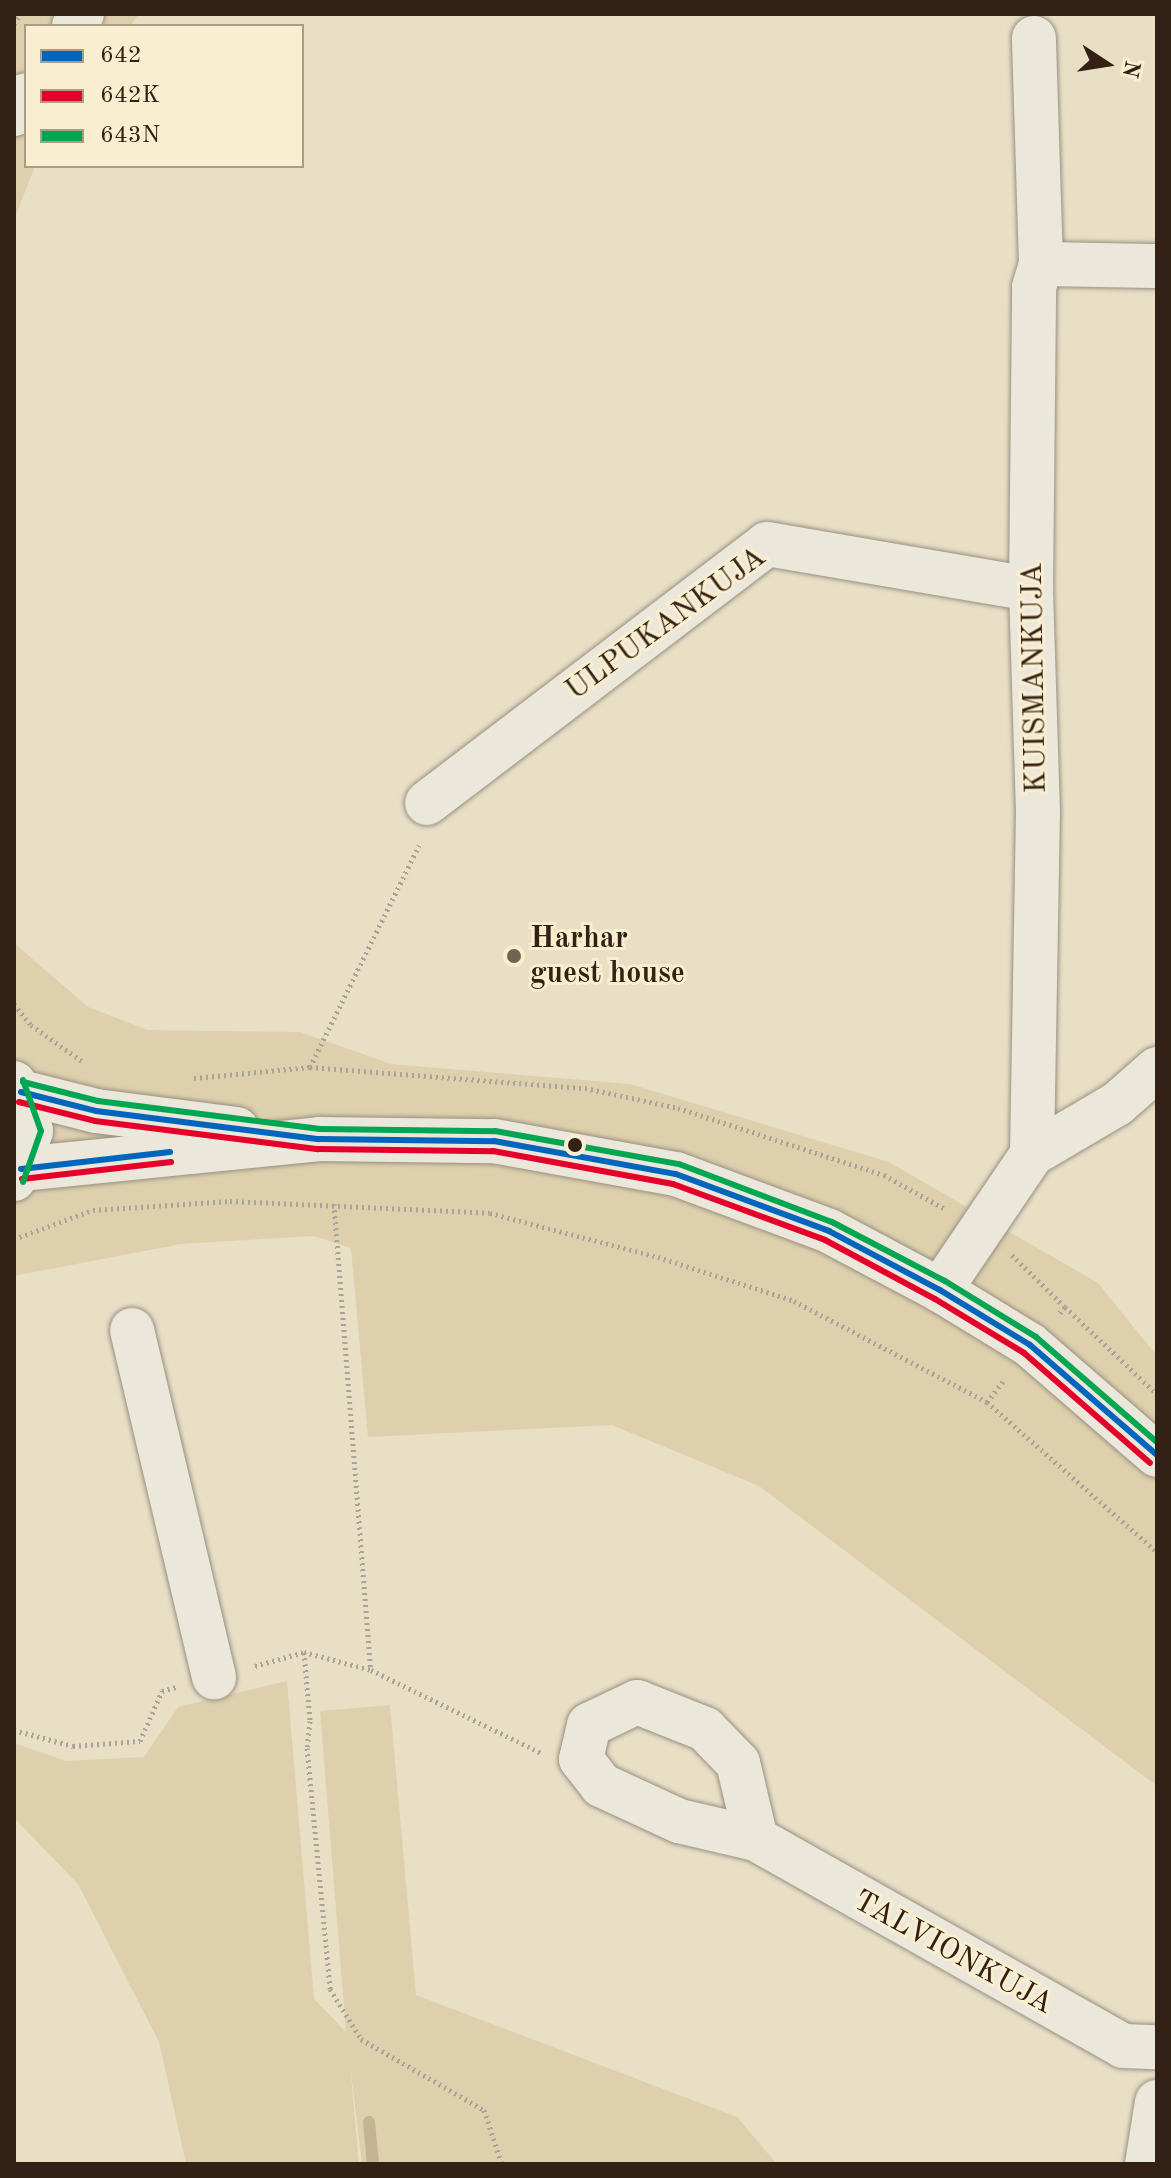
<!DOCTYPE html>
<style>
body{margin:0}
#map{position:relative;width:1171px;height:2178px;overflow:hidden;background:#e8dfc5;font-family:"Old Standard TT",serif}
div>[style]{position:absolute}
.green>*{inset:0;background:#ded0ad}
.stream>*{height:12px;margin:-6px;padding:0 6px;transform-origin:6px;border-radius:6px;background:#c4b494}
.path>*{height:5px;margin-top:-2.5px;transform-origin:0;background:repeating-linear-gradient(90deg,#a9a499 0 2px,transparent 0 6px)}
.roads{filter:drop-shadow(0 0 2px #989081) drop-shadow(0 0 2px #989081)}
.street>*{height:44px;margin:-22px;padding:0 22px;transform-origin:22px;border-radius:22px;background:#ebe7da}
.secondary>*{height:44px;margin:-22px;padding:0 22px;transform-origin:22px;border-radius:22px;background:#ebe7da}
.bus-1>*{height:6px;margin:-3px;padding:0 3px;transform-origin:3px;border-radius:3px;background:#0065bd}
.bus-2>*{height:6px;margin:-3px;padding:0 3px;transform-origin:3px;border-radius:3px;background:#e4002b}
.bus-3>*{height:6px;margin:-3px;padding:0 3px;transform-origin:3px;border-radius:3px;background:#00a651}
.dots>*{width:22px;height:22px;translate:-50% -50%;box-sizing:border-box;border:4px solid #faeed0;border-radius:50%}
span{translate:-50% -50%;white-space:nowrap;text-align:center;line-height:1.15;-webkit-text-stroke:6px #faeed0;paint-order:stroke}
.street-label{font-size:30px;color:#322114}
.poi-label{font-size:30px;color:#322114;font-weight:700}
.left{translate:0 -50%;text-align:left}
.frame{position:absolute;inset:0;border:16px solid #322114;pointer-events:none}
.legend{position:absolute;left:24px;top:24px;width:280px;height:144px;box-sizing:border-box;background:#faeed0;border:2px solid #aa9c85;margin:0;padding:10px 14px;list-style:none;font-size:24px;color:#322114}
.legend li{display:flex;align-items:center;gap:16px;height:40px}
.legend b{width:40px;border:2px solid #aa9c85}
.north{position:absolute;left:1067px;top:24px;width:80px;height:80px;-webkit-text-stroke:6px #faeed0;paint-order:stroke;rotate:102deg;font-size:22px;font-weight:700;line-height:32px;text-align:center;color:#322114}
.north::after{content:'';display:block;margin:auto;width:28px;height:36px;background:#322114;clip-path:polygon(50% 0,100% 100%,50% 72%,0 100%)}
</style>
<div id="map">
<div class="green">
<i style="clip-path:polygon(16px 14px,139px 14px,130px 26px,26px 26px,26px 166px,35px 166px,14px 220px)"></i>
<i style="clip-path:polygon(14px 943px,88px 1007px,148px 1030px,300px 1032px,391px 1064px,630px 1084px,889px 1162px,1098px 1283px,1157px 1356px,1157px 1786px,759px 1486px,612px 1425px,368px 1437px,351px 1248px,314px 1236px,181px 1244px,14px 1276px)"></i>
<i style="clip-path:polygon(287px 1681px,314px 1999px,346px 2032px,320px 1711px,390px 1705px,416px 1995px,737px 2117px,777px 2164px,362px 2164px,350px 2064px,359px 2164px,186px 2164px,159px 2042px,78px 1884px,14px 1818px,14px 1743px,66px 1761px,144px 1757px,178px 1707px)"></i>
</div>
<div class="stream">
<i style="left:369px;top:2122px;width:42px;rotate:84.6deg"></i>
</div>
<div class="path">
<i style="left:14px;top:24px;width:12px;rotate:-55deg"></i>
<i style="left:14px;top:1004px;width:27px;rotate:51deg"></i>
<i style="left:31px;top:1025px;width:64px;rotate:35.4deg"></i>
<i style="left:310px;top:1067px;width:247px;rotate:-63.8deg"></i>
<i style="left:194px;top:1078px;width:117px;rotate:-5.4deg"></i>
<i style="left:310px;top:1067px;width:276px;rotate:4.4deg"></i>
<i style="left:585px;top:1088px;width:95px;rotate:12.1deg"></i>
<i style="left:678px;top:1108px;width:217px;rotate:18deg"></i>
<i style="left:884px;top:1175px;width:70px;rotate:29.1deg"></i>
<i style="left:334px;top:1204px;width:467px;rotate:85.5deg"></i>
<i style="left:14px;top:1239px;width:84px;rotate:-20.2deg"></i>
<i style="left:93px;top:1210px;width:137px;rotate:-3.8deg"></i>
<i style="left:230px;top:1201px;width:260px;rotate:2.6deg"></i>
<i style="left:490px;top:1213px;width:174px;rotate:14.7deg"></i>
<i style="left:658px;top:1257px;width:143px;rotate:17.9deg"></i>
<i style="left:794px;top:1301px;width:218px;rotate:27.6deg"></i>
<i style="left:987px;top:1402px;width:227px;rotate:41.4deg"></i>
<i style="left:1012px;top:1255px;width:74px;rotate:44.5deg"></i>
<i style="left:1065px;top:1307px;width:12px;rotate:132deg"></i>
<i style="left:1065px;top:1307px;width:127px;rotate:43.4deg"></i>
<i style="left:987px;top:1402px;width:29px;rotate:-52deg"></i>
<i style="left:304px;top:1652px;width:69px;rotate:85deg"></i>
<i style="left:310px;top:1721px;width:27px;rotate:96deg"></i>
<i style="left:307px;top:1748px;width:242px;rotate:84.5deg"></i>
<i style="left:330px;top:1989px;width:59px;rotate:58.2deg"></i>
<i style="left:361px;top:2039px;width:142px;rotate:30deg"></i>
<i style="left:484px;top:2110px;width:57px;rotate:71.6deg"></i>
<i style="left:255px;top:1666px;width:51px;rotate:-15.9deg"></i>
<i style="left:304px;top:1652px;width:69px;rotate:15deg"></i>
<i style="left:371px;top:1670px;width:189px;rotate:26deg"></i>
<i style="left:14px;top:1730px;width:61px;rotate:15.2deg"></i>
<i style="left:73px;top:1746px;width:67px;rotate:-4.3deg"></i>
<i style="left:140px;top:1741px;width:55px;rotate:-66.3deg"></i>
<i style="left:162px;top:1691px;width:15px;rotate:-16deg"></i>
</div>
<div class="roads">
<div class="street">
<i style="left:1041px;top:264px;width:116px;rotate:1deg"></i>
<i style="left:427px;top:803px;width:427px;rotate:-37.3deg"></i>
<i style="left:767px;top:544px;width:268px;rotate:9.7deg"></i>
<i style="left:1032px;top:1154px;width:99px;rotate:-30.5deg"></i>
<i style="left:1117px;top:1104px;width:53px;rotate:-41.2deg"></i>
<i style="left:940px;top:1290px;width:164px;rotate:-55.9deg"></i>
<i style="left:1032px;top:1154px;width:341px;rotate:-89deg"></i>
<i style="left:1038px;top:813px;width:224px;rotate:-91.8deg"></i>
<i style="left:1031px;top:589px;width:302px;rotate:-89.4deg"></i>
<i style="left:1034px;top:287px;width:24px;rotate:-73deg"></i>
<i style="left:1041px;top:264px;width:226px;rotate:-91.8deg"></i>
<i style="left:132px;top:1330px;width:357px;rotate:76.7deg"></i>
<i style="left:756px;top:1839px;width:78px;rotate:-103.3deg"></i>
<i style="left:738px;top:1763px;width:47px;rotate:-134.1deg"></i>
<i style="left:705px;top:1729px;width:73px;rotate:-158.3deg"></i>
<i style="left:637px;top:1702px;width:53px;rotate:154.4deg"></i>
<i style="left:589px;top:1725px;width:35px;rotate:103deg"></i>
<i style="left:581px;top:1759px;width:33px;rotate:52deg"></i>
<i style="left:601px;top:1785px;width:86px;rotate:24.8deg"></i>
<i style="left:679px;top:1821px;width:79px;rotate:13.2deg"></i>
<i style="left:756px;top:1839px;width:421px;rotate:29.4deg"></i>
<i style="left:1123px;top:2046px;width:34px;rotate:2deg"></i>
<i style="left:1147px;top:2164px;width:63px;rotate:-80.8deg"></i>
</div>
<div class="secondary">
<i style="left:74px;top:26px;width:14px;rotate:-56deg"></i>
<i style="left:14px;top:114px;width:22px;rotate:-58deg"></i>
<i style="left:14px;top:1083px;width:51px;rotate:70.5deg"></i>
<i style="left:31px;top:1131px;width:51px;rotate:109.5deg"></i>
<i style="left:21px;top:1092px;width:77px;rotate:14.2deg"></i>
<i style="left:96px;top:1111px;width:142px;rotate:7.3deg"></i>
<i style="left:21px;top:1169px;width:300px;rotate:-5.7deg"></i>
<i style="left:319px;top:1139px;width:175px;rotate:0.7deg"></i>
<i style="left:494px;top:1141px;width:185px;rotate:10.3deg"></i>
<i style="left:676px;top:1174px;width:163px;rotate:20.4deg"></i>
<i style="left:829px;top:1231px;width:126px;rotate:28deg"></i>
<i style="left:940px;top:1290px;width:105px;rotate:31.4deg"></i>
<i style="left:1030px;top:1345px;width:168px;rotate:40.9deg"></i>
</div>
</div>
<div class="bus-1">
<i style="left:21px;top:1092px;width:77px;rotate:14.2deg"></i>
<i style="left:96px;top:1111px;width:225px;rotate:7.2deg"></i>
<i style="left:319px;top:1139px;width:175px;rotate:0.7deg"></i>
<i style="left:494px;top:1141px;width:185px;rotate:10.3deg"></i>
<i style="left:676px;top:1174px;width:163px;rotate:20.4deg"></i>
<i style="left:829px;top:1231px;width:126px;rotate:28deg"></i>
<i style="left:940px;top:1290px;width:105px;rotate:31.4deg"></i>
<i style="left:1030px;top:1345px;width:168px;rotate:40.9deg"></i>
<i style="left:21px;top:1169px;width:150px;rotate:-6.5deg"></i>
</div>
<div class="bus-2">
<i style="left:19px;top:1102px;width:78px;rotate:14deg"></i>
<i style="left:95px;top:1121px;width:225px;rotate:7.2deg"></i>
<i style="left:318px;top:1149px;width:175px;rotate:0.7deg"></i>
<i style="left:493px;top:1151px;width:183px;rotate:10.4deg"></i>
<i style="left:673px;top:1184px;width:162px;rotate:20.2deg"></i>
<i style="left:825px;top:1240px;width:125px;rotate:28.2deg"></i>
<i style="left:935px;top:1299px;width:104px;rotate:31.2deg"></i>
<i style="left:1024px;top:1353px;width:167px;rotate:41.1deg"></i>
<i style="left:22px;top:1179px;width:150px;rotate:-6.5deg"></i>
</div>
<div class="bus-3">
<i style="left:23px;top:1080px;width:54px;rotate:70.6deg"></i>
<i style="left:41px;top:1131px;width:54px;rotate:109.4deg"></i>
<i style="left:23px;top:1082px;width:77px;rotate:14.2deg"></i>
<i style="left:98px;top:1101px;width:224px;rotate:7.2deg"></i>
<i style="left:320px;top:1129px;width:175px;rotate:0.7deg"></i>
<i style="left:495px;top:1131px;width:187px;rotate:10.2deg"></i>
<i style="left:679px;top:1164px;width:164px;rotate:20.8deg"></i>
<i style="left:832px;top:1222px;width:127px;rotate:27.6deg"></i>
<i style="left:945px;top:1281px;width:107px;rotate:31.6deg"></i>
<i style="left:1036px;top:1337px;width:160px;rotate:41deg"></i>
</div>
<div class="dots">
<i style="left:514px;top:956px;background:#726452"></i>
<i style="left:575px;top:1145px;background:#322114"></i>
</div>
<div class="street-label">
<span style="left:666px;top:624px;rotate:-36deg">ULPUKANKUJA</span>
<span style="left:1035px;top:678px;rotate:-91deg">KUISMANKUJA</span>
<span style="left:953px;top:1953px;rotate:29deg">TALVIONKUJA</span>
</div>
<div class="poi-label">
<span class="left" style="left:530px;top:956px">Harhar<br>guest house</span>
</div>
<div class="frame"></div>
<ul class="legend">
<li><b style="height:10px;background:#0065bd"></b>642</li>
<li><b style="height:10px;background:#e4002b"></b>642K</li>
<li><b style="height:10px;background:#00a651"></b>643N</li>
</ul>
<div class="north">N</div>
</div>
